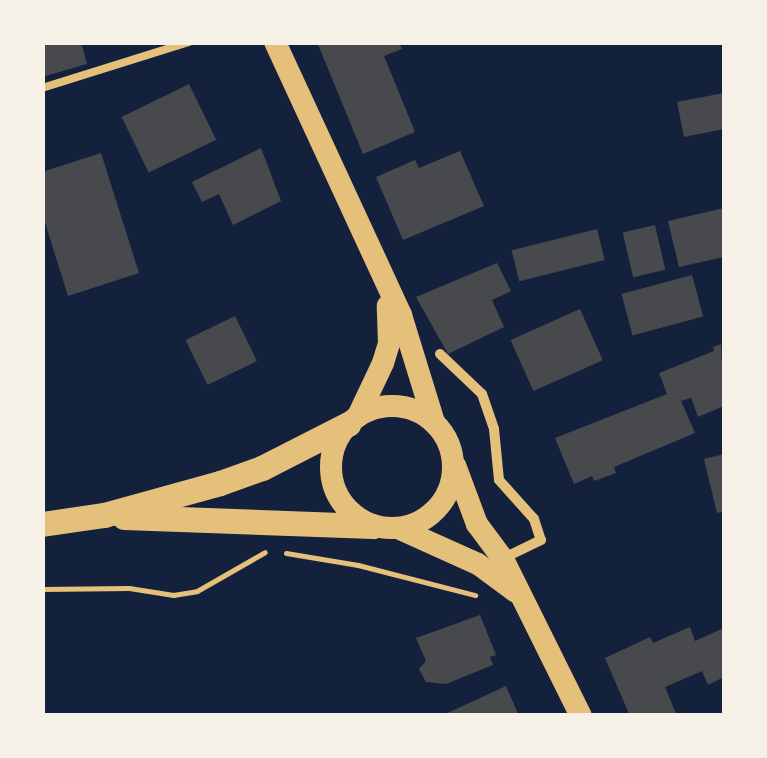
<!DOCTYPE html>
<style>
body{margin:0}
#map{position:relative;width:767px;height:758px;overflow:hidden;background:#14213d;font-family:Inter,sans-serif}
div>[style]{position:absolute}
.building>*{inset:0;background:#48494c;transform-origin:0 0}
.path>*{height:5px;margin:-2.5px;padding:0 2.5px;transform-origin:2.5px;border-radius:2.5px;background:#e5c07b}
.service>*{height:8px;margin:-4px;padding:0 4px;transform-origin:4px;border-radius:4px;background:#e5c07b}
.minor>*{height:10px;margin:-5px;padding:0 5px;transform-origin:5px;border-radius:5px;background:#e5c07b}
.primary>*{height:22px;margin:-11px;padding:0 11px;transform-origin:11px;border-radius:11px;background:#e5c07b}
.primary>.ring{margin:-11px;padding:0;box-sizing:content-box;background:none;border:22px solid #e5c07b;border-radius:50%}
.trunk>*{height:25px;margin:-12.5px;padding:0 12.5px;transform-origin:12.5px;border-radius:12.5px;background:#e5c07b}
span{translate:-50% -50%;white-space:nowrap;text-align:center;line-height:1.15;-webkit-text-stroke:9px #f6f1e7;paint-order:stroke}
.frame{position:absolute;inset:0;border:45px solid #f6f1e7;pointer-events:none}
</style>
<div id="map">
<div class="building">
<i style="clip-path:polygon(42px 42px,81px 42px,87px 64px,42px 77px)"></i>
<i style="clip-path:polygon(317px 42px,399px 42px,402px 49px,384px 56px,415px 132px,363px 154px)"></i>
<i style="left:189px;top:84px;width:62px;height:75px;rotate:64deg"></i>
<i style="clip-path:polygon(724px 93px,724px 129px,684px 137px,677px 102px)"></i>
<i style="clip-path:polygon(261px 148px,281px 201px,233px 225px,219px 194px,202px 202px,192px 182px)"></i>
<i style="clip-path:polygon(460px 151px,484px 206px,403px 240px,376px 177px,415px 160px,419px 168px)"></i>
<i style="clip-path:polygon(101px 153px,139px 273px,68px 296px,42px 213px,42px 172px)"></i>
<i style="clip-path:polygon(724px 208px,724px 257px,679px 267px,668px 221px)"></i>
<i style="left:655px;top:225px;width:46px;height:33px;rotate:77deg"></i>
<i style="left:597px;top:229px;width:32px;height:88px;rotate:76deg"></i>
<i style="clip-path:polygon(497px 263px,511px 291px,492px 300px,504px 327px,448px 354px,416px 297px)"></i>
<i style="left:692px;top:275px;width:43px;height:73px;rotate:75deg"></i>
<i style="left:580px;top:309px;width:56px;height:76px;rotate:66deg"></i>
<i style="left:235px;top:316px;width:50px;height:55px;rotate:64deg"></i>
<i style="clip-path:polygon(721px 344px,724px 406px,698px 417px,691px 398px,681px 401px,695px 433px,614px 467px,616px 473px,594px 481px,592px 476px,574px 484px,555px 438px,667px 394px,659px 373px,714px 351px,713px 347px)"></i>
<i style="clip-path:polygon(724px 454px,724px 511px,717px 513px,704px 459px)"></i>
<i style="clip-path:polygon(480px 615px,496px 655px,490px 657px,493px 665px,446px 684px,426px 682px,419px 669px,426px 661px,416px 638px)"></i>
<i style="clip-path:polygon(690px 627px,695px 641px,724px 628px,724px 677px,708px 685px,702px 671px,665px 687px,677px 716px,630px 716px,605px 658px,650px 637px,653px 643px)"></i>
<i style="clip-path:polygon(506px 686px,519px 716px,441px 716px)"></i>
</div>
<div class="path">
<i style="left:286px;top:553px;width:73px;rotate:9.5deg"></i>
<i style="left:358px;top:565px;width:121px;rotate:14.4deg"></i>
<i style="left:42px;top:589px;width:87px;rotate:-0.7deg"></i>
<i style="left:129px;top:588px;width:45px;rotate:9deg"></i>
<i style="left:173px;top:595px;width:24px;rotate:-9deg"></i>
<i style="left:197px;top:591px;width:78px;rotate:-29.8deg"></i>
</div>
<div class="service">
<i style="left:42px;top:88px;width:154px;rotate:-17.4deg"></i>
</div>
<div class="minor">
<i style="left:440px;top:354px;width:58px;rotate:43.6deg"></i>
<i style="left:482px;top:394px;width:37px;rotate:71deg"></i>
<i style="left:494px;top:429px;width:51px;rotate:84.4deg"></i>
<i style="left:499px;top:480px;width:52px;rotate:48.1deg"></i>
<i style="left:534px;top:519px;width:22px;rotate:72deg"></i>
<i style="left:541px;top:540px;width:41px;rotate:154.1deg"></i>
</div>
<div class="primary">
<i style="left:275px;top:42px;width:301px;rotate:65.2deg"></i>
<i style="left:401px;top:315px;width:112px;rotate:72.9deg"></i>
<i class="ring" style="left:331px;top:406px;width:100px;height:100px"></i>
<i style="left:358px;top:416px;width:59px;rotate:-64.7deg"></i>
<i style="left:383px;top:363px;width:21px;rotate:-73deg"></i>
<i style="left:389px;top:343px;width:37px;rotate:-92deg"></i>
<i style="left:455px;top:465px;width:63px;rotate:69.6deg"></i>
<i style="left:477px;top:524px;width:44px;rotate:53.4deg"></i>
<i style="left:503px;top:559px;width:175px;rotate:63.6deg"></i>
<i style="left:400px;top:529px;width:85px;rotate:24.2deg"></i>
<i style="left:478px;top:564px;width:47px;rotate:36.4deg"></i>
</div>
<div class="trunk">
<i style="left:124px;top:517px;width:249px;rotate:2.1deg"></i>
<i style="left:42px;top:524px;width:63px;rotate:-8.3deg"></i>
<i style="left:104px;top:515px;width:120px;rotate:-15.4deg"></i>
<i style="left:220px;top:483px;width:45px;rotate:-19.7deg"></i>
<i style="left:262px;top:468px;width:97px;rotate:-27.1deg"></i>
</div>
<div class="frame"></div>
</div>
